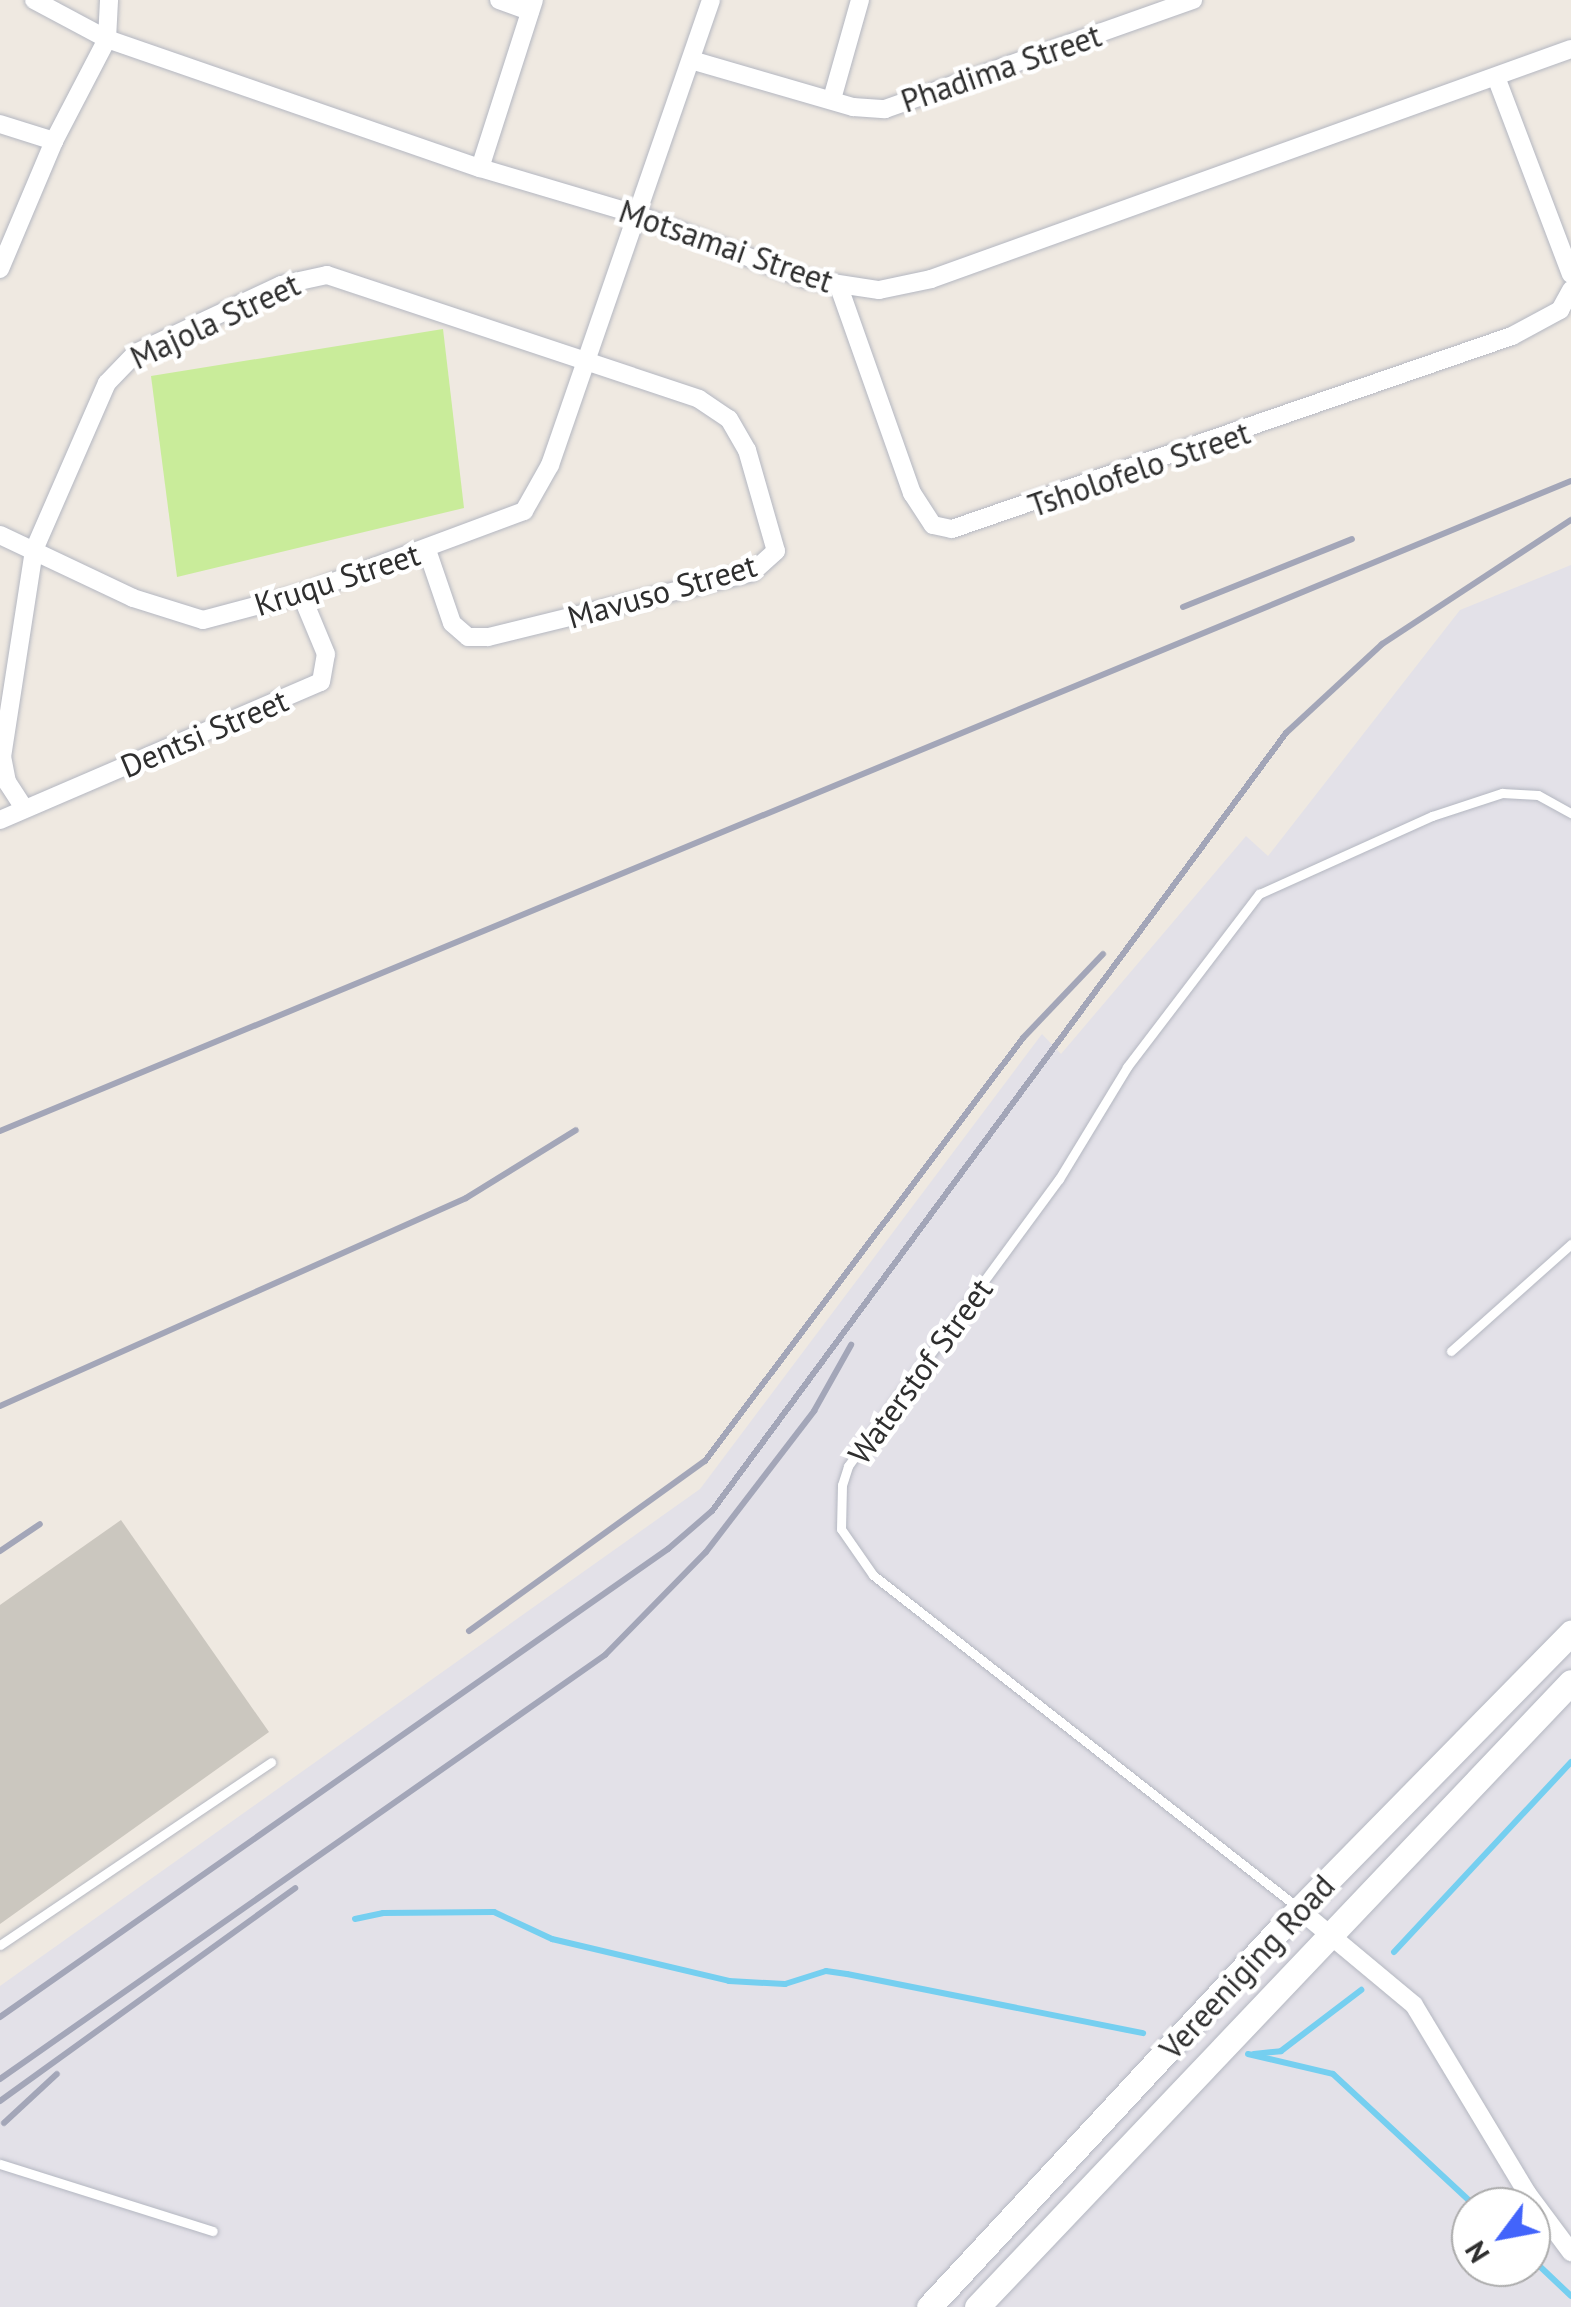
<!DOCTYPE html>
<style>
body{margin:0}
#map{position:relative;width:1571px;height:2307px;overflow:hidden;background:#efe9e1;font-family:"PT Sans",sans-serif}
div>[style]{position:absolute}
.industrial>*{inset:0;background:#e3e1e8}
.pitch>*{inset:0;background:#c9ec9a}
.stream>*{height:6px;margin:-3px;padding:0 3px;transform-origin:3px;border-radius:3px;background:#75cff0}
.building>*{inset:0;background:#cbc7bf}
.roads{filter:drop-shadow(0 0 2px #b4b7c1) drop-shadow(0 0 2px #b4b7c1)}
.service>*{height:9px;margin:-4.5px;padding:0 4.5px;transform-origin:4.5px;border-radius:4.5px;background:#fff}
.minor>*{height:18px;margin:-9px;padding:0 9px;transform-origin:9px;border-radius:9px;background:#fff}
.secondary>*{height:25px;margin:-12.5px;padding:0 12.5px;transform-origin:12.5px;border-radius:12.5px;background:#fff}
.rail>*{height:6px;margin:-3px;padding:0 3px;transform-origin:3px;border-radius:3px;background:#a3a6b8}
span{translate:-50% -50%;white-space:nowrap;text-align:center;line-height:1.15;-webkit-text-stroke:9px #fff;paint-order:stroke}
.street-label{font-size:32px;color:#2e2e2e}
.north{position:absolute;left:1451px;top:2187px;width:100px;height:100px;box-sizing:border-box;background:#fff;border:2px solid #ababab;border-radius:50%;rotate:238deg;font-size:28px;font-weight:700;line-height:40px;text-align:center;color:#2e2e2e}
.north::after{content:'';display:block;margin:auto;width:35px;height:45px;background:#4264fb;clip-path:polygon(50% 0,100% 100%,50% 72%,0 100%)}
</style>
<div id="map">
<div class="industrial">
<i style="clip-path:polygon(evenodd,1571px 565px,1571px 2307px,0 2307px,0 1986px,700px 1489px,1042px 1034px,1061px 1054px,1246px 836px,1268px 856px,1460px 610px,1571px 565px,1471px 2207px,1531px 2207px,1531px 2267px,1471px 2267px,1471px 2207px)"></i>
</div>
<div class="pitch">
<i style="clip-path:polygon(443px 329px,464px 508px,177px 577px,151px 376px)"></i>
</div>
<div class="stream">
<i style="left:355px;top:1919px;width:29px;rotate:-12deg"></i>
<i style="left:383px;top:1913px;width:111px;rotate:-0.5deg"></i>
<i style="left:494px;top:1912px;width:64px;rotate:25deg"></i>
<i style="left:552px;top:1939px;width:182px;rotate:13.3deg"></i>
<i style="left:729px;top:1981px;width:56px;rotate:3.1deg"></i>
<i style="left:785px;top:1984px;width:43px;rotate:-17.6deg"></i>
<i style="left:826px;top:1971px;width:21px;rotate:8deg"></i>
<i style="left:847px;top:1974px;width:302px;rotate:11.3deg"></i>
<i style="left:1394px;top:1952px;width:260px;rotate:-47deg"></i>
<i style="left:1248px;top:2054px;width:87px;rotate:13.2deg"></i>
<i style="left:1333px;top:2074px;width:195px;rotate:42.9deg"></i>
<i style="left:1254px;top:2054px;width:27px;rotate:-6deg"></i>
<i style="left:1281px;top:2051px;width:101px;rotate:-37.3deg"></i>
<i style="left:1531px;top:2258px;width:55px;rotate:43.5deg"></i>
</div>
<div class="building">
<i style="clip-path:polygon(121px 1520px,269px 1732px,0 1924px,0 1605px)"></i>
</div>
<div class="roads">
<div class="service">
<i style="left:1451px;top:1351px;width:161px;rotate:-41.7deg"></i>
<i style="left:1296px;top:1906px;width:537px;rotate:-141.96deg"></i>
<i style="left:873px;top:1575px;width:56px;rotate:-124.8deg"></i>
<i style="left:841px;top:1529px;width:44px;rotate:-88.7deg"></i>
<i style="left:842px;top:1485px;width:20px;rotate:-72deg"></i>
<i style="left:848px;top:1466px;width:356px;rotate:-53.7deg"></i>
<i style="left:1059px;top:1179px;width:131px;rotate:-58.7deg"></i>
<i style="left:1127px;top:1067px;width:218px;rotate:-52.7deg"></i>
<i style="left:1259px;top:894px;width:190px;rotate:-24.3deg"></i>
<i style="left:1432px;top:816px;width:74px;rotate:-18.2deg"></i>
<i style="left:1502px;top:793px;width:36px;rotate:3deg"></i>
<i style="left:1538px;top:795px;width:38px;rotate:29deg"></i>
<i style="left:0;top:1945px;width:327px;rotate:-34deg"></i>
<i style="left:0;top:2164px;width:223px;rotate:17.5deg"></i>
</div>
<div class="minor">
<i style="left:34px;top:0;width:83px;rotate:28.1deg"></i>
<i style="left:107px;top:39px;width:395px;rotate:19.1deg"></i>
<i style="left:480px;top:168px;width:162px;rotate:16.5deg"></i>
<i style="left:635px;top:214px;width:183px;rotate:20.8deg"></i>
<i style="left:806px;top:279px;width:74px;rotate:8.6deg"></i>
<i style="left:879px;top:290px;width:53px;rotate:-11.9deg"></i>
<i style="left:931px;top:279px;width:680px;rotate:-19.77deg"></i>
<i style="left:499px;top:0;width:33px;rotate:20deg"></i>
<i style="left:691px;top:60px;width:169px;rotate:16.2deg"></i>
<i style="left:853px;top:107px;width:32px;rotate:4deg"></i>
<i style="left:885px;top:109px;width:327px;rotate:-19.5deg"></i>
<i style="left:1496px;top:77px;width:211px;rotate:69.2deg"></i>
<i style="left:832px;top:99px;width:103px;rotate:-74.2deg"></i>
<i style="left:0;top:124px;width:57px;rotate:17.5deg"></i>
<i style="left:480px;top:168px;width:176px;rotate:-72.2deg"></i>
<i style="left:0;top:269px;width:139px;rotate:-67.1deg"></i>
<i style="left:54px;top:141px;width:115px;rotate:-62.5deg"></i>
<i style="left:107px;top:39px;width:39px;rotate:-87deg"></i>
<i style="left:839px;top:287px;width:219px;rotate:70.5deg"></i>
<i style="left:912px;top:493px;width:38px;rotate:57deg"></i>
<i style="left:933px;top:525px;width:19px;rotate:12deg"></i>
<i style="left:952px;top:529px;width:592px;rotate:-19.02deg"></i>
<i style="left:1512px;top:336px;width:55px;rotate:-28.4deg"></i>
<i style="left:1560px;top:310px;width:23px;rotate:-61deg"></i>
<i style="left:0;top:535px;width:147px;rotate:25.3deg"></i>
<i style="left:133px;top:598px;width:73px;rotate:17.4deg"></i>
<i style="left:203px;top:620px;width:101px;rotate:-14.9deg"></i>
<i style="left:301px;top:594px;width:238px;rotate:-20.4deg"></i>
<i style="left:524px;top:511px;width:53px;rotate:-60.5deg"></i>
<i style="left:550px;top:465px;width:492px;rotate:-70.9deg"></i>
<i style="left:24px;top:808px;width:31px;rotate:-123deg"></i>
<i style="left:7px;top:782px;width:25px;rotate:-101deg"></i>
<i style="left:2px;top:757px;width:209px;rotate:-81.2deg"></i>
<i style="left:34px;top:550px;width:182px;rotate:-66.4deg"></i>
<i style="left:107px;top:383px;width:42px;rotate:-46deg"></i>
<i style="left:136px;top:353px;width:160px;rotate:-25.1deg"></i>
<i style="left:281px;top:285px;width:47px;rotate:-12.3deg"></i>
<i style="left:327px;top:275px;width:392px;rotate:18.4deg"></i>
<i style="left:699px;top:399px;width:36px;rotate:34deg"></i>
<i style="left:729px;top:419px;width:36px;rotate:60deg"></i>
<i style="left:747px;top:450px;width:105px;rotate:74deg"></i>
<i style="left:776px;top:551px;width:31px;rotate:138deg"></i>
<i style="left:753px;top:572px;width:273px;rotate:166.2deg"></i>
<i style="left:488px;top:637px;width:20px;rotate:180deg"></i>
<i style="left:468px;top:637px;width:21px;rotate:-139deg"></i>
<i style="left:452px;top:623px;width:77px;rotate:-108.9deg"></i>
<i style="left:0;top:820px;width:349px;rotate:-23.3deg"></i>
<i style="left:321px;top:682px;width:28px;rotate:-80deg"></i>
<i style="left:326px;top:654px;width:65px;rotate:-112.6deg"></i>
<i style="left:1300px;top:1910px;width:148px;rotate:39.8deg"></i>
<i style="left:1414px;top:2005px;width:219px;rotate:59deg"></i>
<i style="left:1527px;top:2193px;width:74px;rotate:53.3deg"></i>
</div>
<div class="secondary">
<i style="left:929px;top:2307px;width:514px;rotate:-47.13deg"></i>
<i style="left:1279px;top:1930px;width:417px;rotate:-45.5deg"></i>
<i style="left:977px;top:2307px;width:862px;rotate:-46.46deg"></i>
</div>
</div>
<div class="rail">
<i style="left:1183px;top:607px;width:182px;rotate:-21.9deg"></i>
<i style="left:0;top:1131px;width:1700px;rotate:-22.48deg"></i>
<i style="left:0;top:1406px;width:510px;rotate:-24.05deg"></i>
<i style="left:466px;top:1198px;width:129px;rotate:-31.7deg"></i>
<i style="left:0;top:1551px;width:48px;rotate:-34deg"></i>
<i style="left:469px;top:1631px;width:291px;rotate:-35.8deg"></i>
<i style="left:705px;top:1461px;width:529px;rotate:-53.07deg"></i>
<i style="left:1023px;top:1038px;width:116px;rotate:-46.4deg"></i>
<i style="left:0;top:2017px;width:816px;rotate:-35.02deg"></i>
<i style="left:668px;top:1549px;width:58px;rotate:-40.8deg"></i>
<i style="left:712px;top:1511px;width:967px;rotate:-53.58deg"></i>
<i style="left:1286px;top:733px;width:131px;rotate:-42.8deg"></i>
<i style="left:1382px;top:644px;width:226px;rotate:-33.3deg"></i>
<i style="left:0;top:2079px;width:739px;rotate:-35.02deg"></i>
<i style="left:605px;top:1655px;width:144px;rotate:-45.6deg"></i>
<i style="left:706px;top:1552px;width:178px;rotate:-52.5deg"></i>
<i style="left:814px;top:1411px;width:76px;rotate:-60.7deg"></i>
<i style="left:0;top:2101px;width:364px;rotate:-35.8deg"></i>
<i style="left:4px;top:2123px;width:72px;rotate:-42.8deg"></i>
</div>
<div class="street-label">
<span style="left:1001px;top:68px;rotate:-19deg">Phadima Street</span>
<span style="left:726px;top:246px;rotate:19deg">Motsamai Street</span>
<span style="left:215px;top:321px;rotate:-25deg">Majola Street</span>
<span style="left:1139px;top:469px;rotate:-19deg">Tsholofelo Street</span>
<span style="left:337px;top:579px;rotate:-18deg">Kruqu Street</span>
<span style="left:662px;top:591px;rotate:-16deg">Mavuso Street</span>
<span style="left:204px;top:733px;rotate:-23deg">Dentsi Street</span>
<span style="left:920px;top:1371px;rotate:-54deg">Waterstof Street</span>
<span style="left:1247px;top:1967px;rotate:-47deg">Vereeniging Road</span>
</div>
<div class="north">N</div>
</div>
